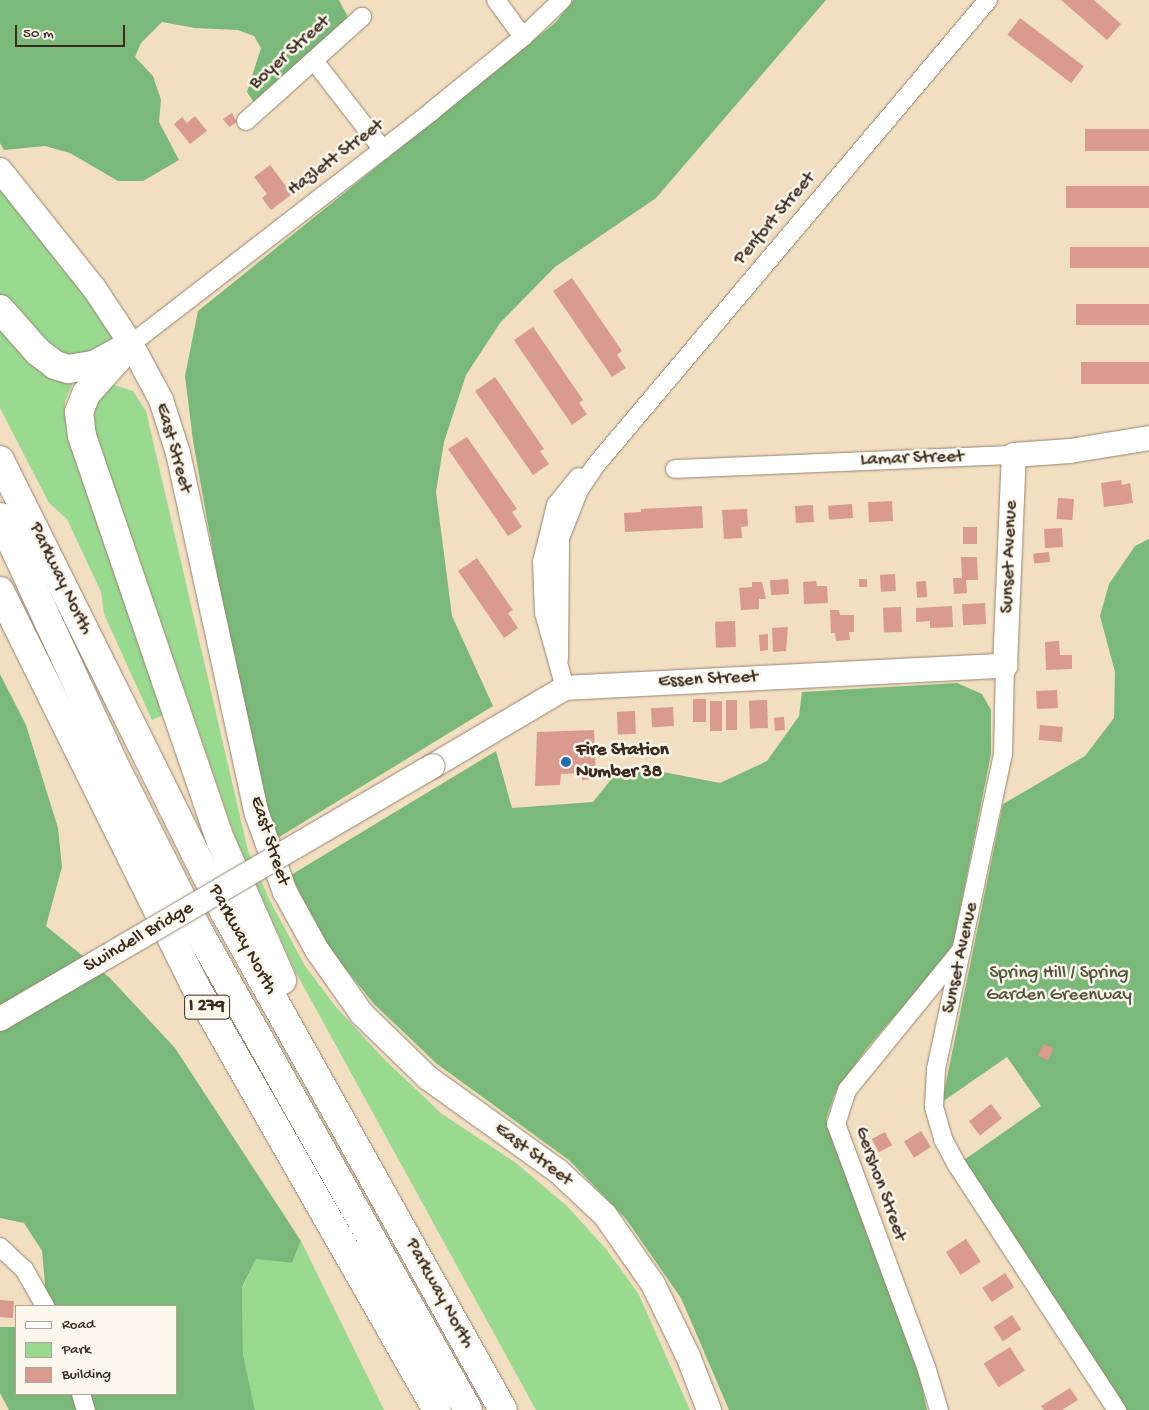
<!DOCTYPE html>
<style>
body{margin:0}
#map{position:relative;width:1149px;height:1410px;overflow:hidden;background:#f2dec1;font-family:"Gochi Hand",sans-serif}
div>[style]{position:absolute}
.green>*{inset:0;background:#99d990}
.forest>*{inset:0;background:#7ab97a}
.building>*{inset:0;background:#d99a90;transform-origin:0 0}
.roads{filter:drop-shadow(0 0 1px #968470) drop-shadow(0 0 1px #968470)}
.street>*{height:18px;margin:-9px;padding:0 9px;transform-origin:9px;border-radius:9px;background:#fff}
.secondary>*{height:24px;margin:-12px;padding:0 12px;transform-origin:12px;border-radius:12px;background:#fff}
.highway>*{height:28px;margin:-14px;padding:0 14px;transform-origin:14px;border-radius:14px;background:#fff}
.bridges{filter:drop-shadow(0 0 1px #968470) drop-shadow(0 0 1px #968470)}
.secondary-bridge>*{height:24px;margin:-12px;padding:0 12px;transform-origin:12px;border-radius:12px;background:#fff}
.dots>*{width:14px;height:14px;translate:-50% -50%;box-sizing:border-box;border:2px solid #fbf7ec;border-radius:50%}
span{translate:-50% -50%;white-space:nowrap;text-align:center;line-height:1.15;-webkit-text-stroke:5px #fbf7ec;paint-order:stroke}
.shield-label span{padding:1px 4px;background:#fbf7ec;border:1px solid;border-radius:4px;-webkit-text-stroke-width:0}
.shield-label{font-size:18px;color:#3b2a1e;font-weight:700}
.street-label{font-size:19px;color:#3b2a1e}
.poi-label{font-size:19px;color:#3b2a1e;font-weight:700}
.left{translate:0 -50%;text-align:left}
.park-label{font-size:19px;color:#52563a}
.legend{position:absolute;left:15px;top:1305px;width:162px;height:90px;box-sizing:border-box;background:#fbf7ec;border:1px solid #aea59a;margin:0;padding:6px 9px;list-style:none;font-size:15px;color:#3b2a1e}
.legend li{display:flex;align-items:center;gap:10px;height:25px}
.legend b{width:25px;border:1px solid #aea59a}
.scale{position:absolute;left:15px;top:25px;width:110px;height:22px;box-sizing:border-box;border:2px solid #3b2a1e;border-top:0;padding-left:6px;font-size:15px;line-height:18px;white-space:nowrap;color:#3b2a1e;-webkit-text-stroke:4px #fbf7ec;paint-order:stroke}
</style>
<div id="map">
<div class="green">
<i style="clip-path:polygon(0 170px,131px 344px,68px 369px,0 309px)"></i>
<i style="clip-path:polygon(0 325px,73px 382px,65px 401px,66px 418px,165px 714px,152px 720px,104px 614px,101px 592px,67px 519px,49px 503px,0 408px)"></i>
<i style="clip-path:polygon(111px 384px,133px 391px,146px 411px,248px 851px,270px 901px,305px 966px,336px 1007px,384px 1059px,442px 1114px,516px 1163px,567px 1206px,606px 1249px,638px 1293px,690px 1410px,536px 1410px,294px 969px,236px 839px,94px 428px,90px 406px)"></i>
<i style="clip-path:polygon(301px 1241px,384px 1410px,255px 1410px,243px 1354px,242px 1288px,256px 1259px,292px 1263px)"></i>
</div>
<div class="forest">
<i style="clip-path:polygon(0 0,339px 0,350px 21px,255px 104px,247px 92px,261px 48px,254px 36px,238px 30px,195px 28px,162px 22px,141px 43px,135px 57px,153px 76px,161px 100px,159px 122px,179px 160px,143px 181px,118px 181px,70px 153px,45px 146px,4px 150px,0 143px)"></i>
<i style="clip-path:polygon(573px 0,826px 0,656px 198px,555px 267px,500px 323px,466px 375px,444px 442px,436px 492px,452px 616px,493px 706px,276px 839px,241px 708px,193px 441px,185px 376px,198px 311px,556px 22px)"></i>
<i style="clip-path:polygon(1149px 539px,1149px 1410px,1127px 1410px,964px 1160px,1041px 1106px,1007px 1057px,942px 1102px,1003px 804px,1085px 756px,1114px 718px,1115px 672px,1100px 616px,1109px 584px,1135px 546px)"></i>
<i style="clip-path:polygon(0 674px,26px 725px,58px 828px,62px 867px,46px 926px,110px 978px,175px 1048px,301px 1241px,292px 1263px,256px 1259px,242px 1287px,243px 1354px,255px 1410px,9px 1410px,0 1393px,0 1327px,16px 1327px,16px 1394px,176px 1394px,176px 1306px,47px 1306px,42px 1251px,24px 1223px,0 1218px)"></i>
<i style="clip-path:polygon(957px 683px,982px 694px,991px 710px,991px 754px,952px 950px,867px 1048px,836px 1091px,826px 1119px,916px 1360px,927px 1410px,729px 1410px,681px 1298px,626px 1219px,569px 1160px,437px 1064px,374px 1004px,324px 942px,291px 875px,496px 751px,512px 808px,593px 802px,617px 772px,663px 772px,720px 783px,767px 761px,799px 716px,802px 692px)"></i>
</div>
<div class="building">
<i style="clip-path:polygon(1061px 0,1094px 0,1121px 24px,1107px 40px)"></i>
<i style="left:1020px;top:18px;width:80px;height:21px;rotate:37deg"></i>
<i style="clip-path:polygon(232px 113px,237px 122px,229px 127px,223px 119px)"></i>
<i style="clip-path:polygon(195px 116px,207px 131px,190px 144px,174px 124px,182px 117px,187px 123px)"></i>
<i style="left:1149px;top:129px;width:22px;height:64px;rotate:90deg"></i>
<i style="clip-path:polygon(270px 165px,292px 194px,271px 210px,262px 198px,267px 194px,254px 177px)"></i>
<i style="left:1149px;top:186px;width:22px;height:83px;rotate:90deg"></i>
<i style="left:1149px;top:247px;width:21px;height:79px;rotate:90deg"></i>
<i style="clip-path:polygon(572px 278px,622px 351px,617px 355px,626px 368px,612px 377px,553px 291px)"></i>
<i style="left:1149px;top:304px;width:21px;height:73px;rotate:90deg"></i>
<i style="clip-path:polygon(533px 327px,583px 400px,579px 403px,587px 414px,572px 425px,514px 340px)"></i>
<i style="left:1149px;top:362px;width:22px;height:68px;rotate:90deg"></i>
<i style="clip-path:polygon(495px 377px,544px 449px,540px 451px,549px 464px,533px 475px,475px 391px)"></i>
<i style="clip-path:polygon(467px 437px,517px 509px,512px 512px,522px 527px,508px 536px,448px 449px)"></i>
<i style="clip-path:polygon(1121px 480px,1122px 485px,1130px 483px,1133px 503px,1104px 507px,1101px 483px)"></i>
<i style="left:1058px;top:498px;width:16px;height:21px;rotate:4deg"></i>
<i style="left:892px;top:501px;width:20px;height:24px;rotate:87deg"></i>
<i style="left:852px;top:504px;width:14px;height:24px;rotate:86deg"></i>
<i style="left:813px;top:505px;width:17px;height:18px;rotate:87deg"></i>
<i style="clip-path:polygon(702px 506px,703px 528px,625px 532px,624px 513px,641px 512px,641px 509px)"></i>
<i style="clip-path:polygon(747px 509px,748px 526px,741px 527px,742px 538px,724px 539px,722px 510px)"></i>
<i style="left:977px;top:527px;width:17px;height:14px;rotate:90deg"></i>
<i style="left:1062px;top:528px;width:19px;height:18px;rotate:87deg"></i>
<i style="left:1049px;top:552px;width:10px;height:16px;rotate:84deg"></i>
<i style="clip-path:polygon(961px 557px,977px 557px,978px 580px,966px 580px,967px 593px,954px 594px,953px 578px,962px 578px)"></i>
<i style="clip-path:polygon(477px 558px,513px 610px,508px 613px,518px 628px,504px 638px,458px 571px)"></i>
<i style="left:895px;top:574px;width:17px;height:15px;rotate:87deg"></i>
<i style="left:788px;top:579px;width:15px;height:18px;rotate:86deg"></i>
<i style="left:859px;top:579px;width:8px;height:8px"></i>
<i style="clip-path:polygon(816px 581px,817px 586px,827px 586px,828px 603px,804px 604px,803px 582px)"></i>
<i style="left:926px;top:581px;width:16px;height:10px;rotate:86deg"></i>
<i style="clip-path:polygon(752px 582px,762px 582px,766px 599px,759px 599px,759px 609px,741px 610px,739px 588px,752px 587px)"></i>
<i style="left:985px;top:603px;width:21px;height:23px;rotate:87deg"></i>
<i style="clip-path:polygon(952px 606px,953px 627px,930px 628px,930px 621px,916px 622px,916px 608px)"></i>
<i style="left:901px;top:607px;width:25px;height:18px;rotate:88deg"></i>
<i style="clip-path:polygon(830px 610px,839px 610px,840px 615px,854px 615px,854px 632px,849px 632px,850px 640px,836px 641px,835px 633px,831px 633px)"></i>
<i style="left:735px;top:621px;width:26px;height:20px;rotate:88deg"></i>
<i style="clip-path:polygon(788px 627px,786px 651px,773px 652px,772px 628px)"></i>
<i style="clip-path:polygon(768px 634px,768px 650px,760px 651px,759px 635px)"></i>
<i style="clip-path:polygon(1059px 641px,1060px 655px,1072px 655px,1072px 669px,1046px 670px,1045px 642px)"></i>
<i style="left:1057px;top:690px;width:18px;height:21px;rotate:87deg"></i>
<i style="left:693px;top:699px;width:13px;height:23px"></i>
<i style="left:726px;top:700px;width:11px;height:30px"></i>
<i style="left:767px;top:700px;width:28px;height:18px;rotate:88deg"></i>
<i style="left:710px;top:701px;width:12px;height:30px"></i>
<i style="left:673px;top:707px;width:19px;height:22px;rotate:87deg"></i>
<i style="left:635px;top:711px;width:23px;height:18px;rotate:88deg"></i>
<i style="left:784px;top:717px;width:13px;height:10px;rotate:86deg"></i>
<i style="left:1040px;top:725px;width:23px;height:15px;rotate:5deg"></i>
<i style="clip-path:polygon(594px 730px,596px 779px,582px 780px,582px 773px,561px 774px,560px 785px,535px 786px,537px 732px)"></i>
<i style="left:1043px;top:1044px;width:11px;height:13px;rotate:22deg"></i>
<i style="left:991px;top:1104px;width:18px;height:28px;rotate:52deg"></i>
<i style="left:921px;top:1131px;width:19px;height:20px;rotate:58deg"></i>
<i style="left:885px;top:1132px;width:15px;height:15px;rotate:62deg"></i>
<i style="left:966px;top:1239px;width:27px;height:24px;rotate:57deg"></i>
<i style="left:1005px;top:1273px;width:17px;height:27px;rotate:57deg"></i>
<i style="left:0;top:1300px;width:14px;height:17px;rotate:4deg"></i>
<i style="left:1012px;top:1315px;width:17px;height:22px;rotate:57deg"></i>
<i style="left:1010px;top:1347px;width:28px;height:31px;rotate:58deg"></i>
<i style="clip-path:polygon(1070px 1388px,1078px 1400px,1062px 1410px,1044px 1410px,1041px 1406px)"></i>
</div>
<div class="roads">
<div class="street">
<i style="left:496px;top:0;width:46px;rotate:53.9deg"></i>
<i style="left:315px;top:62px;width:111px;rotate:52.3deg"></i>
<i style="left:246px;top:121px;width:156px;rotate:-41.9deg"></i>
<i style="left:131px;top:344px;width:381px;rotate:-37.7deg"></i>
<i style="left:432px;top:111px;width:117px;rotate:-39.1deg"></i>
<i style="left:523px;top:37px;width:54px;rotate:-43.5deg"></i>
<i style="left:675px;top:469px;width:339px;rotate:-2.4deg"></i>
<i style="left:559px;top:659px;width:121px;rotate:-89.5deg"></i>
<i style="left:560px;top:538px;width:52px;rotate:-68.4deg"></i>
<i style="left:579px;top:490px;width:29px;rotate:-56deg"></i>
<i style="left:595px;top:466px;width:610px;rotate:-49.86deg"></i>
<i style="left:1005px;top:666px;width:88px;rotate:91.3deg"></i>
<i style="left:1003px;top:754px;width:322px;rotate:102deg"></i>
<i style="left:936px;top:1069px;width:38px;rotate:93deg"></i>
<i style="left:934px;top:1107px;width:33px;rotate:74deg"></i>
<i style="left:943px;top:1139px;width:30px;rotate:62deg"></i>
<i style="left:957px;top:1165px;width:293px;rotate:56.9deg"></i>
<i style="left:565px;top:688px;width:78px;rotate:-105.6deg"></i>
<i style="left:544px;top:613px;width:51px;rotate:-92.2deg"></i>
<i style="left:542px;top:562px;width:59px;rotate:-76.2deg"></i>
<i style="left:556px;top:505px;width:36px;rotate:-51deg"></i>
<i style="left:0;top:1247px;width:33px;rotate:43deg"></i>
<i style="left:24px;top:1269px;width:43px;rotate:60.4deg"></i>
<i style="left:81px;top:1394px;width:17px;rotate:73deg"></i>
<i style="left:939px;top:1410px;width:45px;rotate:-106.8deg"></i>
<i style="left:926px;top:1367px;width:259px;rotate:-110.3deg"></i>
<i style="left:836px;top:1124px;width:36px;rotate:-72deg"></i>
<i style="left:847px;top:1090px;width:182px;rotate:-50.8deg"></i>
</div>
<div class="secondary">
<i style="left:0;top:170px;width:151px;rotate:51.5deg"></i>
<i style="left:94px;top:288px;width:67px;rotate:56.5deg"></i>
<i style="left:131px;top:344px;width:64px;rotate:61.8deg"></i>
<i style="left:161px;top:400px;width:56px;rotate:72.2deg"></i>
<i style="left:178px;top:453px;width:370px;rotate:77.7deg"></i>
<i style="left:257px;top:814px;width:83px;rotate:70.3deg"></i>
<i style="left:285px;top:892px;width:66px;rotate:61.1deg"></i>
<i style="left:317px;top:950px;width:78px;rotate:54.9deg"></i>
<i style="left:362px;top:1014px;width:92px;rotate:44.1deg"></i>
<i style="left:428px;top:1078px;width:160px;rotate:35.6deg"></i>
<i style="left:558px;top:1171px;width:64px;rotate:43.1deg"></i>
<i style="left:605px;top:1215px;width:84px;rotate:55.2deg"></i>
<i style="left:653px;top:1284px;width:80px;rotate:64.1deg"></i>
<i style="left:688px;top:1356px;width:58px;rotate:68.7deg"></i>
<i style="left:433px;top:766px;width:153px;rotate:-30.6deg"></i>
<i style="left:565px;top:688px;width:441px;rotate:-2.9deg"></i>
<i style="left:1005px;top:666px;width:211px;rotate:-87.6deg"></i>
<i style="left:1014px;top:455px;width:56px;rotate:-4.1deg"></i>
<i style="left:1070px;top:451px;width:80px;rotate:-9.3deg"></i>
</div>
<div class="highway">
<i style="left:0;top:309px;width:57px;rotate:48.5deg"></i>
<i style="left:38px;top:352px;width:21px;rotate:37deg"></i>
<i style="left:55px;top:365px;width:14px;rotate:17deg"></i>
<i style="left:68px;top:369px;width:26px;rotate:-9deg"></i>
<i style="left:94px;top:365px;width:29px;rotate:-29deg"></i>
<i style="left:131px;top:344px;width:67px;rotate:132deg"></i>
<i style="left:86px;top:394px;width:19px;rotate:111deg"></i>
<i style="left:79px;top:412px;width:24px;rotate:83deg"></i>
<i style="left:82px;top:436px;width:428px;rotate:71.1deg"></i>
<i style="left:221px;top:841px;width:152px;rotate:66.3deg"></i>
<i style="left:0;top:460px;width:506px;rotate:63.59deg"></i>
<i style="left:225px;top:913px;width:569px;rotate:60.78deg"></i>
<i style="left:0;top:517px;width:270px;rotate:65.2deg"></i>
<i style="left:113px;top:762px;width:191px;rotate:63.2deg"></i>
<i style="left:199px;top:932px;width:548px;rotate:60.63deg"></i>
<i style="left:0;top:591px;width:438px;rotate:63.7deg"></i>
<i style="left:194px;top:984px;width:490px;rotate:60.3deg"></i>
</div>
</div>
<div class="bridges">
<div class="secondary-bridge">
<i style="left:0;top:1019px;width:501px;rotate:-30.3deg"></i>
</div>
</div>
<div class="dots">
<i style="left:566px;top:762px;background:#1f6fb2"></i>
</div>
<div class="shield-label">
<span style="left:207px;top:1007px">I 279</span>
</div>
<div class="street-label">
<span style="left:290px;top:53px;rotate:-42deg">Boyer Street</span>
<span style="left:336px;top:158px;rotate:-37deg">Hazlett Street</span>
<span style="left:775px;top:219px;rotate:-50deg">Penfort Street</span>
<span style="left:173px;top:448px;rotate:74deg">East Street</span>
<span style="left:912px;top:459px;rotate:-2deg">Lamar Street</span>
<span style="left:1010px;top:557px;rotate:-88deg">Sunset Avenue</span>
<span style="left:60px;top:579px;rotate:64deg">Parkway North</span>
<span style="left:708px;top:680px;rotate:-3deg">Essen Street</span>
<span style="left:269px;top:841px;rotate:72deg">East Street</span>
<span style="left:139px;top:938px;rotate:-30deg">Swindell Bridge</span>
<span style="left:242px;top:940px;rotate:61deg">Parkway North</span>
<span style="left:961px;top:958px;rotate:-78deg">Sunset Avenue</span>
<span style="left:533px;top:1155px;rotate:37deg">East Street</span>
<span style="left:880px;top:1184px;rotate:70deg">Gershon Street</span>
<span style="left:439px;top:1294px;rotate:61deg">Parkway North</span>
</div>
<div class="poi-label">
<span class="left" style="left:576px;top:762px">Fire Station<br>Number 38</span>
</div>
<div class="park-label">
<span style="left:1059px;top:985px">Spring Hill / Spring<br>Garden Greenway</span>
</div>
<ul class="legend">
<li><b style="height:6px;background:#fff"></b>Road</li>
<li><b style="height:14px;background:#99d990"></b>Park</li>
<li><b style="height:14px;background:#d99a90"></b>Building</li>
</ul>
<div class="scale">50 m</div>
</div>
